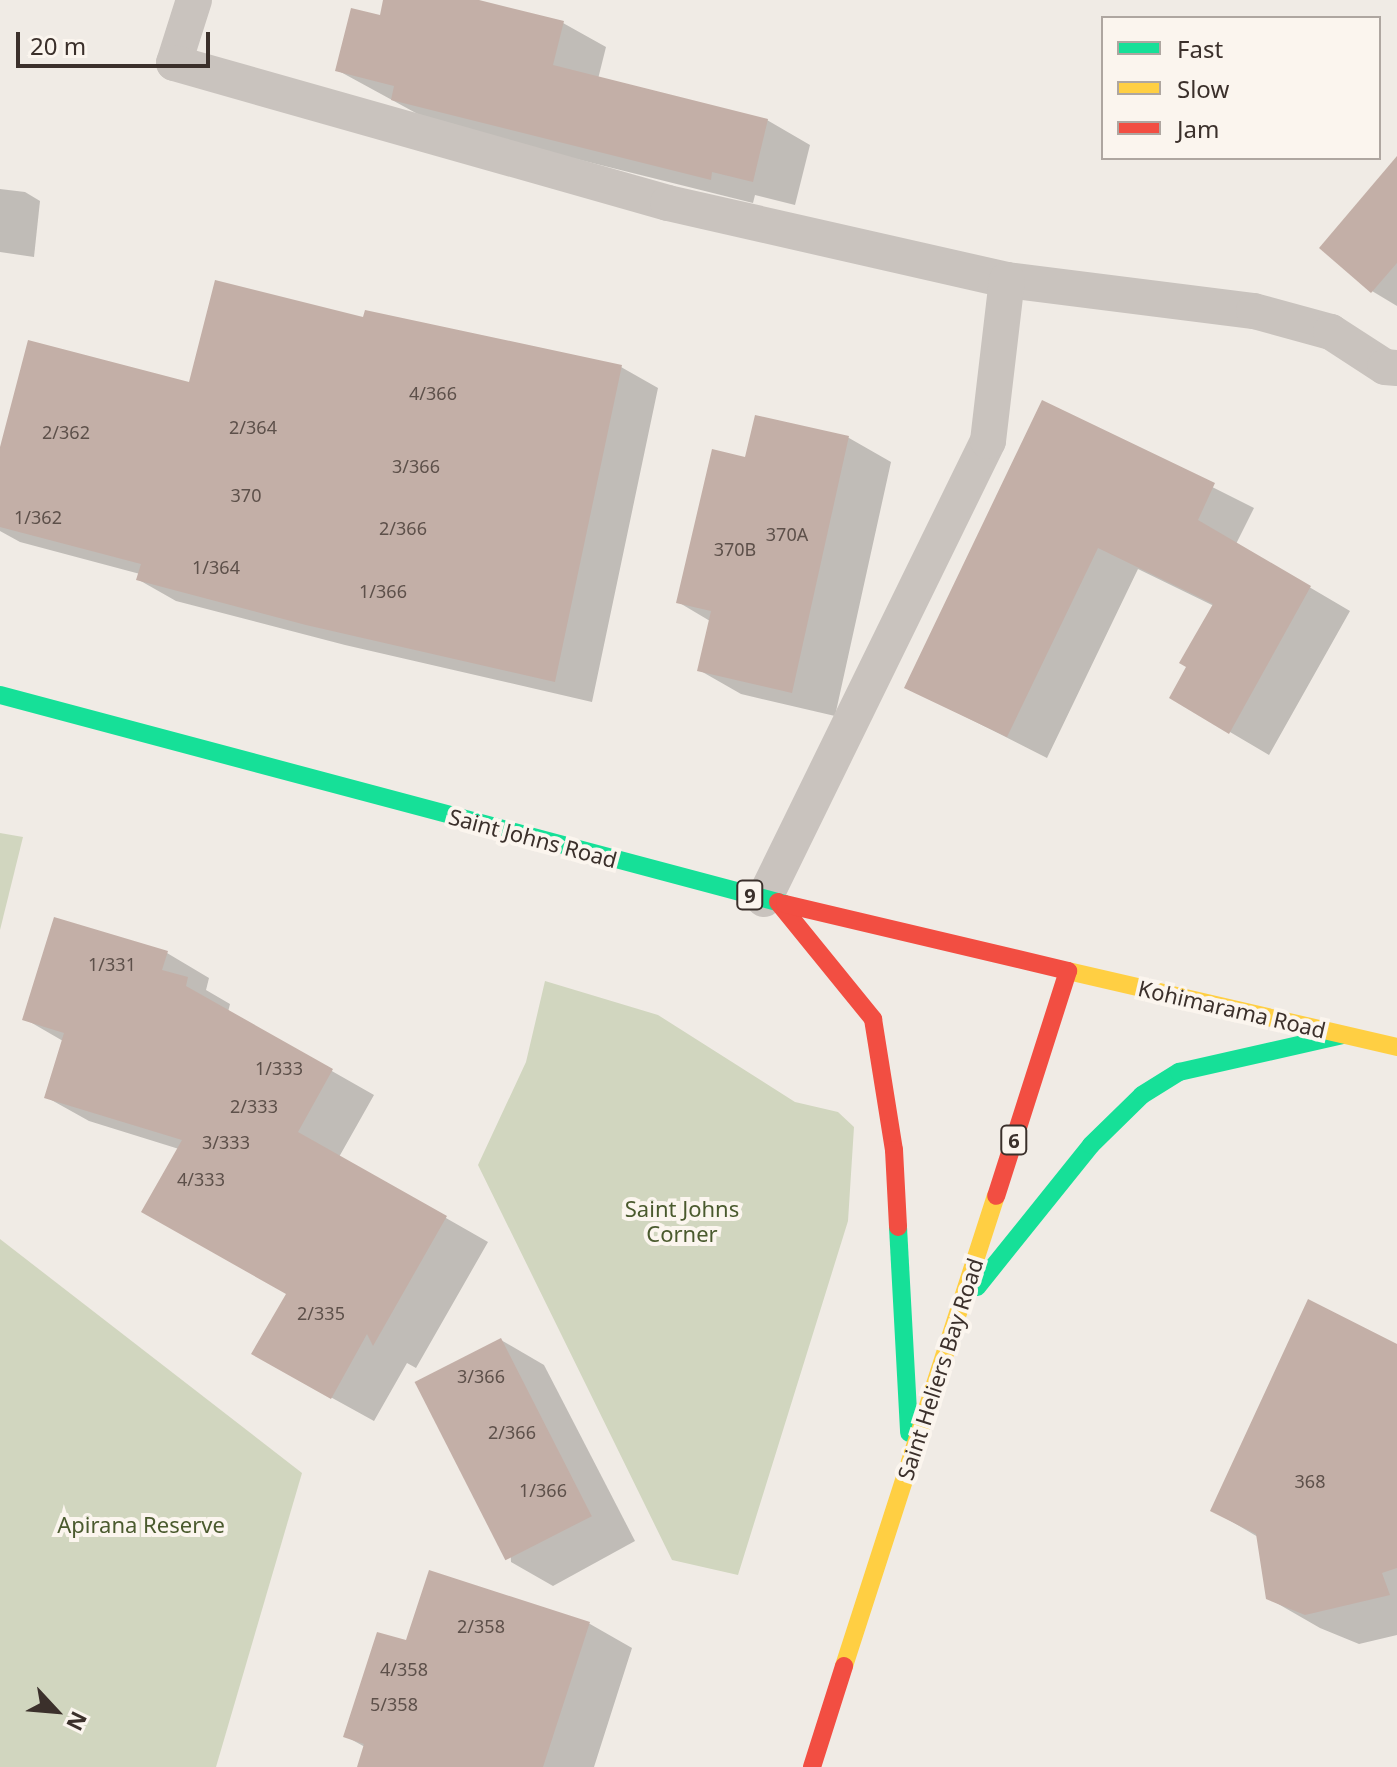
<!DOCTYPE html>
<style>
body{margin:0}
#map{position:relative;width:1397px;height:1767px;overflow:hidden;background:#f0ebe5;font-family:"Noto Sans",sans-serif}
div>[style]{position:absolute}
.green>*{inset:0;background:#d1d6bf}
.shadow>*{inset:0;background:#0003}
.building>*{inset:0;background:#c3afa7;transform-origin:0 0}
.lane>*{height:36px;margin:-18px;padding:0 18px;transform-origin:18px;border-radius:18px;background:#c9c3be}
.fast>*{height:18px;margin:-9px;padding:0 9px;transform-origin:9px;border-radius:9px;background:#16e098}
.slow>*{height:18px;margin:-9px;padding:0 9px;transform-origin:9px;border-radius:9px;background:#ffcf43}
.jam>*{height:18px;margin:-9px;padding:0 9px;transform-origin:9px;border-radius:9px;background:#f24e42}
span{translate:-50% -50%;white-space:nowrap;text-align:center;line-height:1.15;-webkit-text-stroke:8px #fbf5ee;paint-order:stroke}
.number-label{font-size:18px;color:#5d504a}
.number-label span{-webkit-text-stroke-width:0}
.shield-label span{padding:2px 6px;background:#fbf5ee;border:2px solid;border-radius:6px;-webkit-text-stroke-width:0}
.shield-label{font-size:20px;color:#3b302b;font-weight:700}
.street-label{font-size:22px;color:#3b302b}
.park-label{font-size:22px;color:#4a5a2e}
.legend{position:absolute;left:1101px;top:16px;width:280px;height:144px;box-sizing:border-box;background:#fbf5ee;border:2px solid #aea6a0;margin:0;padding:10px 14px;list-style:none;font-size:24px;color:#3b302b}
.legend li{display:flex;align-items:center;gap:16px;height:40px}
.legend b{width:40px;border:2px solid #aea6a0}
.north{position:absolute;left:16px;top:1671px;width:80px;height:80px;-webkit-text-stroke:6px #fbf5ee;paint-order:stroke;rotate:116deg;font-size:22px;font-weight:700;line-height:32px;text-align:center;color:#3b302b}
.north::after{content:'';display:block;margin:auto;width:28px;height:36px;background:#3b302b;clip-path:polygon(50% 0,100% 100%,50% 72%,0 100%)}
.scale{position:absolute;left:16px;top:32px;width:194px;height:36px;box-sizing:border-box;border:4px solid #3b302b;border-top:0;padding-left:10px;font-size:24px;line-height:28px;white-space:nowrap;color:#3b302b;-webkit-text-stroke:6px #fbf5ee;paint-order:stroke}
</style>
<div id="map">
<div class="green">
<i style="clip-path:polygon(0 833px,23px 837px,0 930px)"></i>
<i style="clip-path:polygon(545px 981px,658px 1015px,795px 1102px,838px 1112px,854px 1127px,848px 1221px,738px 1575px,672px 1560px,478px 1165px,526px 1062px)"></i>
<i style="clip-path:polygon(0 1239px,302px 1473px,216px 1767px,0 1767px)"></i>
</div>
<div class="shadow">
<i style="clip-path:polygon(385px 0,471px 0,563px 23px,606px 47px,598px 79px,767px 120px,810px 145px,795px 205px,755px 195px,753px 203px,436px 124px,337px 70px,381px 18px)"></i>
<i style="clip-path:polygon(0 189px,25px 192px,40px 201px,34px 257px,0 252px)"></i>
<i style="clip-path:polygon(1397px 244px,1397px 306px,1372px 291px)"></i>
<i style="clip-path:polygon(365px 320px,621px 367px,658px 388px,592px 702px,345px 645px,176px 601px,139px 580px,140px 574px,20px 542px,0 531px,0 454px)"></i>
<i style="clip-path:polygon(1043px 402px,1254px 508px,1236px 544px,1350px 611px,1269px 755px,1230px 732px,1189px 666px,1214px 606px,1138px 569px,1047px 758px,907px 687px)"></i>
<i style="clip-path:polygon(756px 417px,849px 438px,891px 462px,835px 716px,741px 694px,699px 670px,710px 621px,678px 602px,747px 459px)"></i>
<i style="clip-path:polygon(167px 953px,209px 978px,206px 990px,230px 1004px,228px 1012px,374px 1095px,339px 1157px,488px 1242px,416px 1368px,407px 1363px,374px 1421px,296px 1378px,288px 1294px,179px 1149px,89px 1121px,46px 1097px,63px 1041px,25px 1019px)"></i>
<i style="clip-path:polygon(501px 1340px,544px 1365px,635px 1541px,553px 1586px,511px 1562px)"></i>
<i style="clip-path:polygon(1397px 1347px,1397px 1635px,1359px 1644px,1320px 1628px,1268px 1598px,1258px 1537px,1212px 1510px)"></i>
<i style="clip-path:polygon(430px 1572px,590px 1624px,632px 1648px,594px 1767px,359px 1767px,365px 1747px,345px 1736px,408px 1643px)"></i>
</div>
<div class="building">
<i style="clip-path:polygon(383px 0,479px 0,564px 21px,553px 65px,768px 119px,753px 182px,712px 172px,711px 180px,391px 100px,394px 86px,335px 71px,351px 8px,380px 15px)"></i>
<i style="clip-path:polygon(1397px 156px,1397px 263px,1371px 293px,1319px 248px)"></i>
<i style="clip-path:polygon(215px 280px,363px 317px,365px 310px,622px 365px,555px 682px,306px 625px,136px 580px,141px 564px,0 527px,0 447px,28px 340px,189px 382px)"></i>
<i style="clip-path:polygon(1042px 400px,1215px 483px,1198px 520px,1311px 586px,1229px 734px,1169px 698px,1186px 667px,1179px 663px,1213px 604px,1098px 548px,1007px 737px,904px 688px)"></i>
<i style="clip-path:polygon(755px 415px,849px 436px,792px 693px,697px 671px,711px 611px,676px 603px,712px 449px,745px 457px)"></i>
<i style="clip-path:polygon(54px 917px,168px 951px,162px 970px,188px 977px,186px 986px,333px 1069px,298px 1132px,447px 1216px,373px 1346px,367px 1334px,331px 1399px,251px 1354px,286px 1294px,141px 1212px,182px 1140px,44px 1098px,64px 1033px,22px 1020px)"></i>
<i style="clip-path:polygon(1308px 1299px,1397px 1344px,1397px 1568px,1382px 1573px,1390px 1595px,1305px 1615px,1266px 1599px,1256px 1534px,1210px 1511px)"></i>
<i style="left:501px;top:1338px;width:200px;height:97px;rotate:63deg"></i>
<i style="clip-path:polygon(429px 1570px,590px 1622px,543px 1767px,357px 1767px,364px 1744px,343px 1737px,377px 1632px,406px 1640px)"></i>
</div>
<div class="lane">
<i style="left:194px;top:0;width:66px;rotate:107.6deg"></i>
<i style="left:174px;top:63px;width:513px;rotate:15.82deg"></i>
<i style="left:668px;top:203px;width:348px;rotate:12.8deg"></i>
<i style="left:1007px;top:280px;width:249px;rotate:7.2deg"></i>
<i style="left:1254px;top:311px;width:80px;rotate:15.3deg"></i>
<i style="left:1331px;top:332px;width:64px;rotate:32.9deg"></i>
<i style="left:1385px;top:367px;width:12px;rotate:5deg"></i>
<i style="left:764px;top:899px;width:510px;rotate:-63.94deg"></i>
<i style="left:988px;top:441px;width:162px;rotate:-83.3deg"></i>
</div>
<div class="fast">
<i style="left:0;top:695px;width:812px;rotate:14.91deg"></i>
<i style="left:898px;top:1227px;width:206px;rotate:86.9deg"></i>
<i style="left:977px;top:1287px;width:182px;rotate:-51.2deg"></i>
<i style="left:1091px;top:1145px;width:71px;rotate:-44.4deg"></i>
<i style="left:1142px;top:1095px;width:44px;rotate:-31.9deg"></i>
<i style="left:1179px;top:1072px;width:168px;rotate:-12.7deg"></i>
</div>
<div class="slow">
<i style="left:1068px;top:971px;width:338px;rotate:13deg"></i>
<i style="left:844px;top:1666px;width:494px;rotate:-72.1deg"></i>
</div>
<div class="jam">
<i style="left:778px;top:902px;width:151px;rotate:50.9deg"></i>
<i style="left:873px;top:1019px;width:133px;rotate:80.9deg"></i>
<i style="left:894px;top:1150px;width:77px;rotate:87deg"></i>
<i style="left:785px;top:904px;width:291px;rotate:13.3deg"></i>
<i style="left:1068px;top:971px;width:236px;rotate:107.7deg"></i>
<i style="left:812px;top:1767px;width:106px;rotate:-72.4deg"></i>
</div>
<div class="number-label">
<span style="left:433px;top:393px">4/366</span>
<span style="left:253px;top:427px">2/364</span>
<span style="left:66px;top:432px">2/362</span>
<span style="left:416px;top:466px">3/366</span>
<span style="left:246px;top:495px">370</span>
<span style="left:38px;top:517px">1/362</span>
<span style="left:403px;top:528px">2/366</span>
<span style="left:787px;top:534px">370A</span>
<span style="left:735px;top:549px">370B</span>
<span style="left:216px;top:567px">1/364</span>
<span style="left:383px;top:591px">1/366</span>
<span style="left:112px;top:964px">1/331</span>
<span style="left:279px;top:1068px">1/333</span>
<span style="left:254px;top:1106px">2/333</span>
<span style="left:226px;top:1142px">3/333</span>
<span style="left:201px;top:1179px">4/333</span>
<span style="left:321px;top:1313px">2/335</span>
<span style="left:481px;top:1376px">3/366</span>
<span style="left:512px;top:1432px">2/366</span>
<span style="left:1310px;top:1481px">368</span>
<span style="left:543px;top:1490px">1/366</span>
<span style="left:481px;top:1626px">2/358</span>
<span style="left:404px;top:1669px">4/358</span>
<span style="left:394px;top:1704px">5/358</span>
</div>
<div class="shield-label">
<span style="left:750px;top:895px">9</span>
<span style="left:1014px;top:1140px">6</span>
</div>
<div class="street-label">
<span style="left:533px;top:838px;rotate:15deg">Saint Johns Road</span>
<span style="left:1232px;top:1009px;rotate:13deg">Kohimarama Road</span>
<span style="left:940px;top:1369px;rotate:-72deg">Saint Heliers Bay Road</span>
</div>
<div class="park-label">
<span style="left:682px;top:1221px">Saint Johns<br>Corner</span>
<span style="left:141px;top:1525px">Apirana Reserve</span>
</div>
<ul class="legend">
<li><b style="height:10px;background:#16e098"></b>Fast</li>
<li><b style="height:10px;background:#ffcf43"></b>Slow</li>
<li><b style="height:10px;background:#f24e42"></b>Jam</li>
</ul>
<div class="north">N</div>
<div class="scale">20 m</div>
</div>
